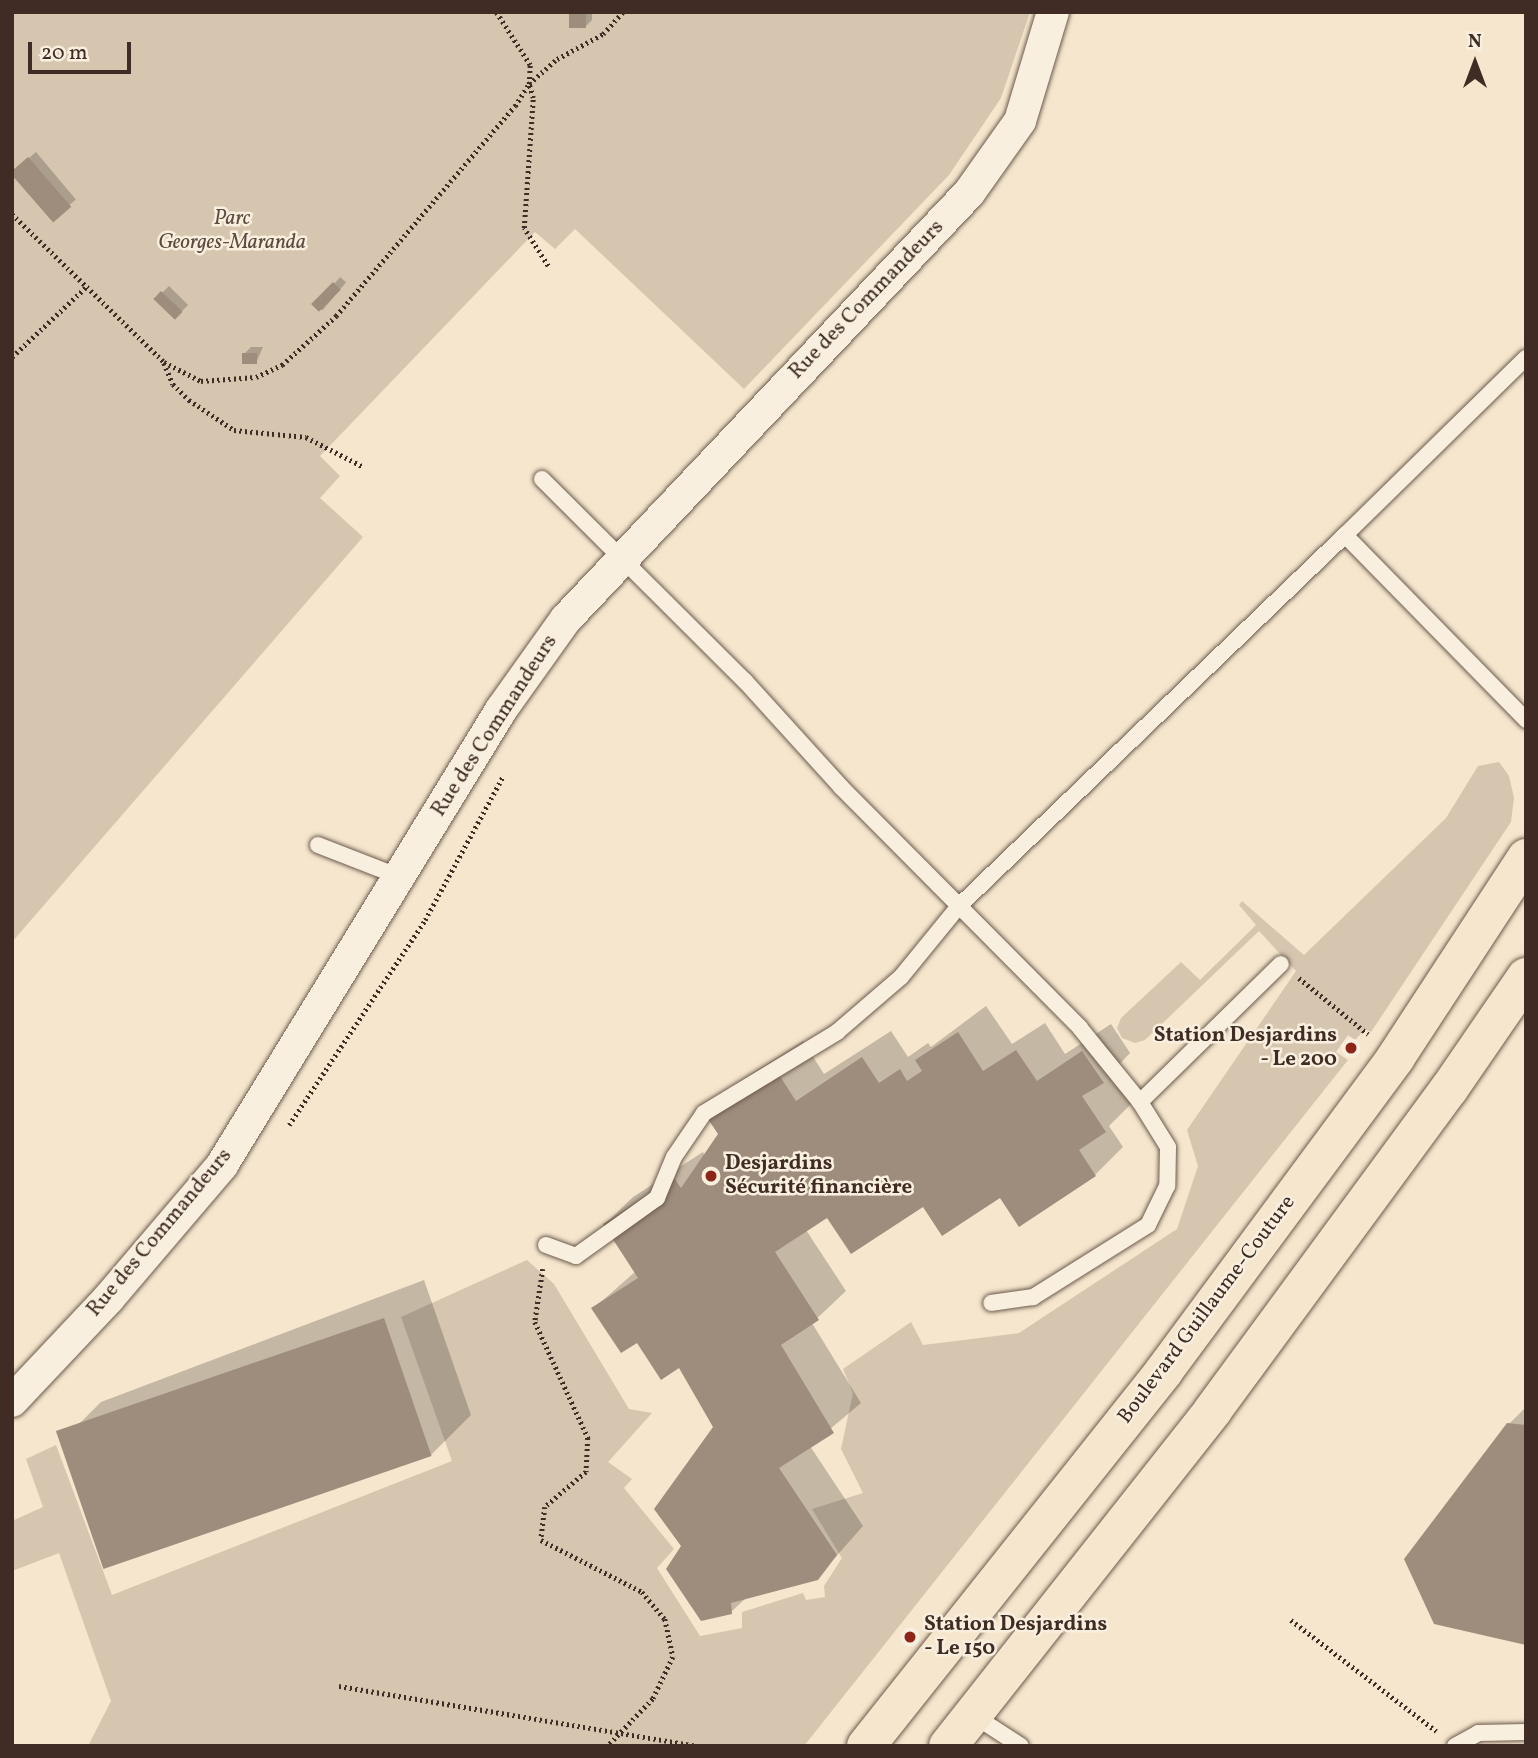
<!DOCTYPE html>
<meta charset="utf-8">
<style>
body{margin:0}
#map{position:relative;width:1538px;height:1758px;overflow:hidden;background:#f5e6cd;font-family:Vollkorn,serif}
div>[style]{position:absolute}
.green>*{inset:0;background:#d6c6b0}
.shadow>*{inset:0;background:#0003;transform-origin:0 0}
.building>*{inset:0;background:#9e8d7c;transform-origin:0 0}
.path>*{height:4.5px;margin-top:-2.25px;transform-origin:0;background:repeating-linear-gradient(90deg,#402c24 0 2px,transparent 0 5.5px)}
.roads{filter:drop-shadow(0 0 2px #6d5a4e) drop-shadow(0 0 2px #6d5a4e)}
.service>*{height:16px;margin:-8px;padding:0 8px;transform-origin:8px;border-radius:8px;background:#f8efde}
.minor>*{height:32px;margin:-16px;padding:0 16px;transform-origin:16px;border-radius:16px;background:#f8efde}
.primary>*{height:38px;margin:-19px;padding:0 19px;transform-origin:19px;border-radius:19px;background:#f5e6cd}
.dots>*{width:19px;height:19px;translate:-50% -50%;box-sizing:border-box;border:4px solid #f8efde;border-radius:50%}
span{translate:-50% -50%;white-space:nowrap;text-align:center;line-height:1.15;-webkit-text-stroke:5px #f8efde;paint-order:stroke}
.park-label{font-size:21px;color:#5e4b40;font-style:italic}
.street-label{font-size:21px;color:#402c24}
.poi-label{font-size:21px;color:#402c24;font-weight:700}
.right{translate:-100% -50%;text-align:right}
.left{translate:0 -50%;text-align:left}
.frame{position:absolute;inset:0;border:14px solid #402c24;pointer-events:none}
.north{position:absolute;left:1440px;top:28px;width:70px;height:70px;-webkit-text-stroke:5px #f8efde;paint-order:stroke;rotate:0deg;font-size:19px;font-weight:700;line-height:28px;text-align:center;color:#402c24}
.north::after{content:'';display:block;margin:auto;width:24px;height:32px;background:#402c24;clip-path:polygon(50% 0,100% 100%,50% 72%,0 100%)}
.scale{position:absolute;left:28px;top:42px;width:103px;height:32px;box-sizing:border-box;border:4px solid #402c24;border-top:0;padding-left:9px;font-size:21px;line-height:24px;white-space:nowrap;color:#402c24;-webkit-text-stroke:5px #f8efde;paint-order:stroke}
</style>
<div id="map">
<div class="green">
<i style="clip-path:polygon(12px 12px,1030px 12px,1001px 98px,949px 175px,744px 389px,575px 229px,555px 249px,535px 232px,320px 456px,340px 476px,320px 498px,363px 537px,12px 942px)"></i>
<i style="clip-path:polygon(1499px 762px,1509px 776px,1514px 798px,1511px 822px,1371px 1032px,1365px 1029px,1355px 1040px,1348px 1035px,1336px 1052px,1348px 1060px,804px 1746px,88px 1746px,111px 1701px,59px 1553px,12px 1571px,12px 1521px,43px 1507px,26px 1459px,56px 1445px,112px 1595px,452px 1461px,401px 1317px,527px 1260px,554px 1284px,629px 1409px,652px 1413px,608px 1462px,632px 1479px,624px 1488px,674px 1549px,657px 1568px,700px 1636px,742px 1628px,742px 1612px,803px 1593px,806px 1600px,825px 1597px,824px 1586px,842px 1558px,812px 1509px,863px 1493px,841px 1449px,853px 1393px,843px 1369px,911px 1322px,923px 1345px,1019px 1333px,1177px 1229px,1198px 1166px,1187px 1130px,1296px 971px,1259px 931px,1145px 1040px,1135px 1043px,1122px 1038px,1117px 1028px,1121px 1018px,1181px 962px,1200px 980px,1256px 925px,1239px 905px,1242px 901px,1304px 955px,1446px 818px,1478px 766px)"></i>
</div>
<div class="shadow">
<i style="clip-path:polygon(571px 12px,592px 12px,592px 20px,586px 26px)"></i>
<i style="left:36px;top:152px;width:62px;height:32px;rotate:50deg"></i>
<i style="left:340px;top:277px;width:8px;height:37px;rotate:40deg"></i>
<i style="left:169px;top:286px;width:27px;height:18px;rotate:45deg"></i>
<i style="clip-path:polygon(251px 347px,263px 347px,256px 363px,244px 354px)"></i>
<i style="clip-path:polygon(986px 1006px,1012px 1044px,1045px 1023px,1065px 1054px,1111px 1024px,1130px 1053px,1112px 1072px,1132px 1103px,1109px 1126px,1123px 1147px,1095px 1175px,1001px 1196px,828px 1216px,806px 1230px,846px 1291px,812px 1323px,861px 1403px,810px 1446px,863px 1526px,817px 1578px,747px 1597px,731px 1612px,683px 1546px,715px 1428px,680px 1365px,593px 1309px,636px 1271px,605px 1224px,633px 1197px,703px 1152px,705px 1156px,720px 1134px,706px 1113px,734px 1085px,803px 1041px,824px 1074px,891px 1031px,908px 1057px,928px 1043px,931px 1047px)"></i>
<i style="clip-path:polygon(424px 1280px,471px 1415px,431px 1455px,61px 1442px,101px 1402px)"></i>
<i style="clip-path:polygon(1526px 1407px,1526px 1644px,1509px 1424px)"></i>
</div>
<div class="building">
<i style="left:569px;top:12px;width:17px;height:16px"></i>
<i style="left:28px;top:157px;width:66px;height:24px;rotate:49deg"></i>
<i style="left:333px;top:282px;width:11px;height:31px;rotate:45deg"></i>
<i style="left:161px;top:291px;width:30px;height:11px;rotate:44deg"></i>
<i style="left:242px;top:353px;width:15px;height:11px"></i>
<i style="clip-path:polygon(958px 1032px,983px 1071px,1016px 1050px,1037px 1081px,1082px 1051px,1104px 1083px,1082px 1096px,1106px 1132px,1079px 1150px,1096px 1176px,1019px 1227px,1000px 1198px,942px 1236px,923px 1207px,851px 1254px,827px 1218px,775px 1252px,819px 1320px,781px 1345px,834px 1433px,779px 1468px,837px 1555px,818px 1580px,731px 1603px,732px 1614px,701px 1621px,666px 1569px,681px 1546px,654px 1509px,713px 1427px,679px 1368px,661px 1380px,637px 1343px,621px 1353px,591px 1308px,638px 1278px,603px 1224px,674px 1178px,681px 1188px,718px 1134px,704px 1113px,774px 1067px,796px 1101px,862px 1057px,879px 1083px,900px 1069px,907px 1081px,922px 1071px,915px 1060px)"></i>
<i style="left:384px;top:1318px;width:146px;height:347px;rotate:71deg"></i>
<i style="clip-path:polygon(1507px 1423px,1526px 1425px,1526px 1645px,1434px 1624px,1404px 1559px)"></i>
</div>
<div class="path">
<i style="left:12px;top:214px;width:212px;rotate:44.2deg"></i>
<i style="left:164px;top:362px;width:42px;rotate:27.2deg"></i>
<i style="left:201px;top:381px;width:55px;rotate:-4.2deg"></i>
<i style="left:256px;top:377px;width:29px;rotate:-25deg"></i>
<i style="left:282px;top:365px;width:73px;rotate:-42.2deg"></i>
<i style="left:336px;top:316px;width:276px;rotate:-49.6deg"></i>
<i style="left:515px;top:106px;width:26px;rotate:-58deg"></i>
<i style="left:529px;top:84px;width:19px;rotate:-87deg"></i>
<i style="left:530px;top:65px;width:63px;rotate:-122.7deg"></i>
<i style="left:548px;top:266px;width:45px;rotate:-122.3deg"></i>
<i style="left:524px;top:228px;width:130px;rotate:-86deg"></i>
<i style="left:533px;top:98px;width:15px;rotate:-106deg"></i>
<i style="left:529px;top:84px;width:38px;rotate:-42deg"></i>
<i style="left:557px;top:59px;width:52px;rotate:-28.5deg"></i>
<i style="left:603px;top:34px;width:30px;rotate:-48deg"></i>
<i style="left:12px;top:357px;width:102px;rotate:-43.4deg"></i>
<i style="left:164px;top:363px;width:23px;rotate:67deg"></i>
<i style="left:173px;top:384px;width:23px;rotate:45deg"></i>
<i style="left:189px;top:400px;width:54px;rotate:33.7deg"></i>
<i style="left:234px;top:430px;width:72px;rotate:5.6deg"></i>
<i style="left:306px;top:437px;width:63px;rotate:27.4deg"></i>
<i style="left:1299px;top:978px;width:89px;rotate:39.1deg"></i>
<i style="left:289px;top:1125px;width:246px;rotate:-56.4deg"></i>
<i style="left:425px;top:920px;width:162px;rotate:-61.5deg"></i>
<i style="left:543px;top:1269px;width:54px;rotate:98.6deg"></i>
<i style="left:535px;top:1322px;width:128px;rotate:65.4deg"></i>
<i style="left:588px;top:1438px;width:34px;rotate:93deg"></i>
<i style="left:586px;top:1472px;width:54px;rotate:139.5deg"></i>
<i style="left:545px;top:1507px;width:33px;rotate:97deg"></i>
<i style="left:541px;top:1540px;width:114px;rotate:27.2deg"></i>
<i style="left:642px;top:1592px;width:35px;rotate:50deg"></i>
<i style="left:665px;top:1619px;width:39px;rotate:78deg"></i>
<i style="left:673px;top:1657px;width:47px;rotate:115.5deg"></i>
<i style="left:653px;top:1699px;width:65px;rotate:133.8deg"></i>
<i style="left:1291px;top:1620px;width:183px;rotate:37.4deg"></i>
<i style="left:339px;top:1686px;width:363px;rotate:9.5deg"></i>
</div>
<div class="roads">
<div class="service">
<i style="left:542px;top:479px;width:286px;rotate:44.9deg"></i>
<i style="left:745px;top:681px;width:143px;rotate:47.8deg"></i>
<i style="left:841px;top:787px;width:339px;rotate:45.2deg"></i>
<i style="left:1080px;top:1028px;width:95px;rotate:51deg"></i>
<i style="left:1140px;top:1102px;width:53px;rotate:58.1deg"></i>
<i style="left:1168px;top:1147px;width:39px;rotate:91deg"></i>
<i style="left:1167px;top:1186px;width:43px;rotate:116deg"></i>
<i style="left:1148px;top:1225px;width:136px;rotate:147.9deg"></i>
<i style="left:1033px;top:1297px;width:42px;rotate:171.9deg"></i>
<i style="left:1345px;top:535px;width:253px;rotate:-44.4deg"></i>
<i style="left:318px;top:845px;width:88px;rotate:21.3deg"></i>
<i style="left:1140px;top:1102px;width:197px;rotate:-44.4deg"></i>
<i style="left:546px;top:1245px;width:32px;rotate:20deg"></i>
<i style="left:576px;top:1256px;width:100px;rotate:-35.6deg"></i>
<i style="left:657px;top:1198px;width:44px;rotate:-67.5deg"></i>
<i style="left:674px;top:1157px;width:53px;rotate:-55.7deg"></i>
<i style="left:704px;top:1113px;width:156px;rotate:-31.3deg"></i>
<i style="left:837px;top:1032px;width:84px;rotate:-40.7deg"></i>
<i style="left:901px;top:977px;width:92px;rotate:-50.8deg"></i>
<i style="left:959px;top:906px;width:535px;rotate:-43.86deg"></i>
<i style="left:1345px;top:535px;width:259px;rotate:45.6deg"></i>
<i style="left:973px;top:1715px;width:57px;rotate:32.9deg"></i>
<i style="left:1455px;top:1746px;width:26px;rotate:-29deg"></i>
<i style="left:1478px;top:1733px;width:48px;rotate:-1.2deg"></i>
</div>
<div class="minor">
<i style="left:12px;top:1401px;width:141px;rotate:-46.7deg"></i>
<i style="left:109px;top:1298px;width:175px;rotate:-49.6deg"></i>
<i style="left:222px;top:1165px;width:534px;rotate:-58.48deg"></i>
<i style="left:501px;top:710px;width:112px;rotate:-54.5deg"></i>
<i style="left:566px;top:619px;width:586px;rotate:-46.59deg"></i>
<i style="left:969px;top:193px;width:88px;rotate:-54.7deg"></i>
<i style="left:1020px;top:121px;width:114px;rotate:-73.2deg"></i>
</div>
<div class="primary">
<i style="left:866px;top:1746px;width:479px;rotate:-51.5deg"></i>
<i style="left:1164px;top:1371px;width:390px;rotate:-53.5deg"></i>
<i style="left:1396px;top:1057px;width:238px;rotate:-56.8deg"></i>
<i style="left:948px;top:1746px;width:428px;rotate:-51.7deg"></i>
<i style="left:1213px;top:1410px;width:398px;rotate:-53.7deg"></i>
<i style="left:1449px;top:1089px;width:136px;rotate:-55.5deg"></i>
</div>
</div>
<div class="dots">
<i style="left:1351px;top:1048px;background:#8f2418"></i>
<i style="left:711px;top:1176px;background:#8f2418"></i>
<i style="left:910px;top:1637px;background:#8f2418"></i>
</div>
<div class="park-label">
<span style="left:232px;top:231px">Parc<br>Georges-Maranda</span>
</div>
<div class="street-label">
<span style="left:867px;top:300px;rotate:-46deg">Rue des Commandeurs</span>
<span style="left:495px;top:726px;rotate:-57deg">Rue des Commandeurs</span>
<span style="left:160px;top:1233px;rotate:-50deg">Rue des Commandeurs</span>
<span style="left:1207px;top:1310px;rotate:-53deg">Boulevard Guillaume-Couture</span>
</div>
<div class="poi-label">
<span class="right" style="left:1337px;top:1048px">Station Desjardins<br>- Le 200</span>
<span class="left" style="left:725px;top:1176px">Desjardins<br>Sécurité financière</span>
<span class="left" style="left:924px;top:1637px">Station Desjardins<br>- Le 150</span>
</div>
<div class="frame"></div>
<div class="north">N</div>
<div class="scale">20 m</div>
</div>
